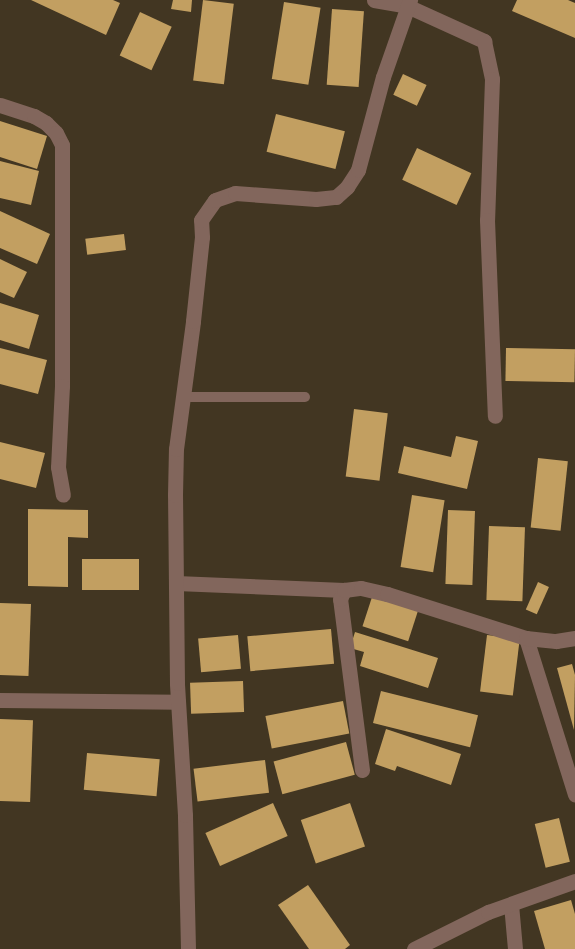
<!DOCTYPE html>
<style>
body{margin:0}
#map{position:relative;width:575px;height:949px;overflow:hidden;background:#423622;font-family:"Work Sans",sans-serif}
div>[style]{position:absolute}
.building>*{inset:0;background:#c29f61;transform-origin:0 0}
.service>*{height:10px;margin:-5px;padding:0 5px;transform-origin:5px;border-radius:5px;background:#82665c}
.minor>*{height:15px;margin:-7.5px;padding:0 7.5px;transform-origin:7.5px;border-radius:7.5px;background:#82665c}
span{translate:-50% -50%;white-space:nowrap;text-align:center;line-height:1.15;-webkit-text-stroke:6px #241e15;paint-order:stroke}
</style>
<div id="map">
<div class="building">
<i style="clip-path:polygon(31px 0,113px 0,120px 3px,106px 35px)"></i>
<i style="clip-path:polygon(173px 0,192px 0,191px 12px,171px 9px)"></i>
<i style="left:203px;top:0;width:31px;height:81px;rotate:7deg"></i>
<i style="clip-path:polygon(517px 0,568px 0,575px 3px,575px 38px,512px 11px)"></i>
<i style="left:284px;top:2px;width:37px;height:78px;rotate:9deg"></i>
<i style="left:332px;top:9px;width:32px;height:76px;rotate:4deg"></i>
<i style="left:140px;top:12px;width:35px;height:48px;rotate:25deg"></i>
<i style="left:403px;top:74px;width:26px;height:23px;rotate:25deg"></i>
<i style="left:276px;top:114px;width:71px;height:39px;rotate:14deg"></i>
<i style="clip-path:polygon(0 121px,47px 136px,37px 169px,0 157px)"></i>
<i style="left:417px;top:148px;width:60px;height:35px;rotate:25deg"></i>
<i style="clip-path:polygon(0 161px,39px 171px,31px 205px,0 198px)"></i>
<i style="clip-path:polygon(0 211px,50px 234px,37px 264px,0 248px)"></i>
<i style="left:124px;top:234px;width:16px;height:39px;rotate:83deg"></i>
<i style="clip-path:polygon(0 259px,27px 272px,14px 298px,0 292px)"></i>
<i style="clip-path:polygon(0 303px,39px 315px,29px 349px,0 340px)"></i>
<i style="clip-path:polygon(0 348px,47px 360px,38px 394px,0 384px)"></i>
<i style="left:506px;top:348px;width:69px;height:33px;rotate:1deg"></i>
<i style="left:354px;top:409px;width:34px;height:68px;rotate:7deg"></i>
<i style="clip-path:polygon(456px 436px,478px 441px,467px 489px,398px 473px,404px 446px,451px 457px)"></i>
<i style="clip-path:polygon(0 442px,45px 453px,36px 488px,0 479px)"></i>
<i style="left:538px;top:458px;width:30px;height:70px;rotate:6deg"></i>
<i style="left:412px;top:495px;width:33px;height:73px;rotate:9deg"></i>
<i style="clip-path:polygon(28px 509px,88px 510px,88px 538px,68px 537px,68px 587px,28px 586px)"></i>
<i style="left:448px;top:510px;width:27px;height:74px;rotate:2deg"></i>
<i style="left:489px;top:526px;width:36px;height:74px;rotate:2deg"></i>
<i style="left:82px;top:559px;width:57px;height:31px"></i>
<i style="left:538px;top:582px;width:12px;height:30px;rotate:24deg"></i>
<i style="left:373px;top:594px;width:48px;height:34px;rotate:18deg"></i>
<i style="left:0;top:603px;width:31px;height:72px;rotate:2deg"></i>
<i style="left:331px;top:629px;width:35px;height:84px;rotate:85deg"></i>
<i style="clip-path:polygon(355px 632px,438px 658px,428px 688px,360px 666px,364px 652px,350px 648px)"></i>
<i style="left:238px;top:635px;width:34px;height:40px;rotate:85deg"></i>
<i style="left:487px;top:635px;width:33px;height:57px;rotate:7deg"></i>
<i style="clip-path:polygon(572px 664px,575px 675px,574px 730px,557px 668px)"></i>
<i style="left:243px;top:681px;width:31px;height:53px;rotate:88deg"></i>
<i style="left:381px;top:691px;width:100px;height:33px;rotate:14deg"></i>
<i style="left:343px;top:701px;width:33px;height:79px;rotate:79deg"></i>
<i style="left:0;top:719px;width:33px;height:82px;rotate:2deg"></i>
<i style="clip-path:polygon(386px 729px,461px 754px,451px 785px,397px 766px,395px 771px,375px 764px)"></i>
<i style="left:346px;top:742px;width:34px;height:75px;rotate:75deg"></i>
<i style="left:87px;top:753px;width:73px;height:37px;rotate:5deg"></i>
<i style="left:265px;top:760px;width:33px;height:72px;rotate:83deg"></i>
<i style="left:273px;top:803px;width:36px;height:74px;rotate:66deg"></i>
<i style="left:350px;top:803px;width:46px;height:52px;rotate:71deg"></i>
<i style="left:559px;top:818px;width:45px;height:25px;rotate:76deg"></i>
<i style="clip-path:polygon(308px 885px,350px 945px,345px 949px,309px 949px,278px 905px)"></i>
<i style="clip-path:polygon(571px 900px,575px 914px,575px 949px,545px 949px,534px 911px)"></i>
</div>
<div class="service">
<i style="left:184px;top:397px;width:121px"></i>
</div>
<div class="minor">
<i style="left:374px;top:0;width:34px;rotate:10deg"></i>
<i style="left:407px;top:6px;width:85px;rotate:24.4deg"></i>
<i style="left:484px;top:41px;width:39px;rotate:78deg"></i>
<i style="left:492px;top:79px;width:141px;rotate:92deg"></i>
<i style="left:487px;top:220px;width:196px;rotate:87.7deg"></i>
<i style="left:0;top:105px;width:36px;rotate:18deg"></i>
<i style="left:34px;top:116px;width:14px;rotate:30deg"></i>
<i style="left:46px;top:123px;width:14px;rotate:45deg"></i>
<i style="left:56px;top:133px;width:13px;rotate:63deg"></i>
<i style="left:62px;top:145px;width:241px;rotate:90deg"></i>
<i style="left:62px;top:386px;width:81px;rotate:92.8deg"></i>
<i style="left:58px;top:467px;width:28px;rotate:80deg"></i>
<i style="left:176px;top:583px;width:168px;rotate:2.4deg"></i>
<i style="left:526px;top:638px;width:164px;rotate:72.6deg"></i>
<i style="left:0;top:700px;width:178px;rotate:0.6deg"></i>
<i style="left:362px;top:770px;width:172px;rotate:-97.3deg"></i>
<i style="left:340px;top:599px;width:10px;rotate:-66deg"></i>
<i style="left:344px;top:590px;width:17px;rotate:-7deg"></i>
<i style="left:361px;top:588px;width:27px;rotate:13deg"></i>
<i style="left:387px;top:594px;width:146px;rotate:17.6deg"></i>
<i style="left:526px;top:638px;width:30px;rotate:6deg"></i>
<i style="left:556px;top:641px;width:19px;rotate:-9deg"></i>
<i style="left:511px;top:904px;width:45px;rotate:84.9deg"></i>
<i style="left:188px;top:949px;width:134px;rotate:-91.3deg"></i>
<i style="left:185px;top:815px;width:132px;rotate:-93.5deg"></i>
<i style="left:177px;top:683px;width:188px;rotate:-90.6deg"></i>
<i style="left:175px;top:495px;width:46px;rotate:-88.8deg"></i>
<i style="left:176px;top:449px;width:129px;rotate:-82.4deg"></i>
<i style="left:193px;top:321px;width:84px;rotate:-83.9deg"></i>
<i style="left:202px;top:237px;width:17px;rotate:-93deg"></i>
<i style="left:201px;top:220px;width:24px;rotate:-55deg"></i>
<i style="left:215px;top:200px;width:21px;rotate:-19deg"></i>
<i style="left:235px;top:193px;width:81px;rotate:4.2deg"></i>
<i style="left:316px;top:199px;width:20px;rotate:-6deg"></i>
<i style="left:336px;top:197px;width:15px;rotate:-42deg"></i>
<i style="left:347px;top:187px;width:20px;rotate:-57deg"></i>
<i style="left:358px;top:170px;width:96px;rotate:-75deg"></i>
<i style="left:383px;top:77px;width:82px;rotate:-70.7deg"></i>
<i style="left:414px;top:949px;width:83px;rotate:-26.6deg"></i>
<i style="left:488px;top:912px;width:92px;rotate:-19.6deg"></i>
</div>
</div>
